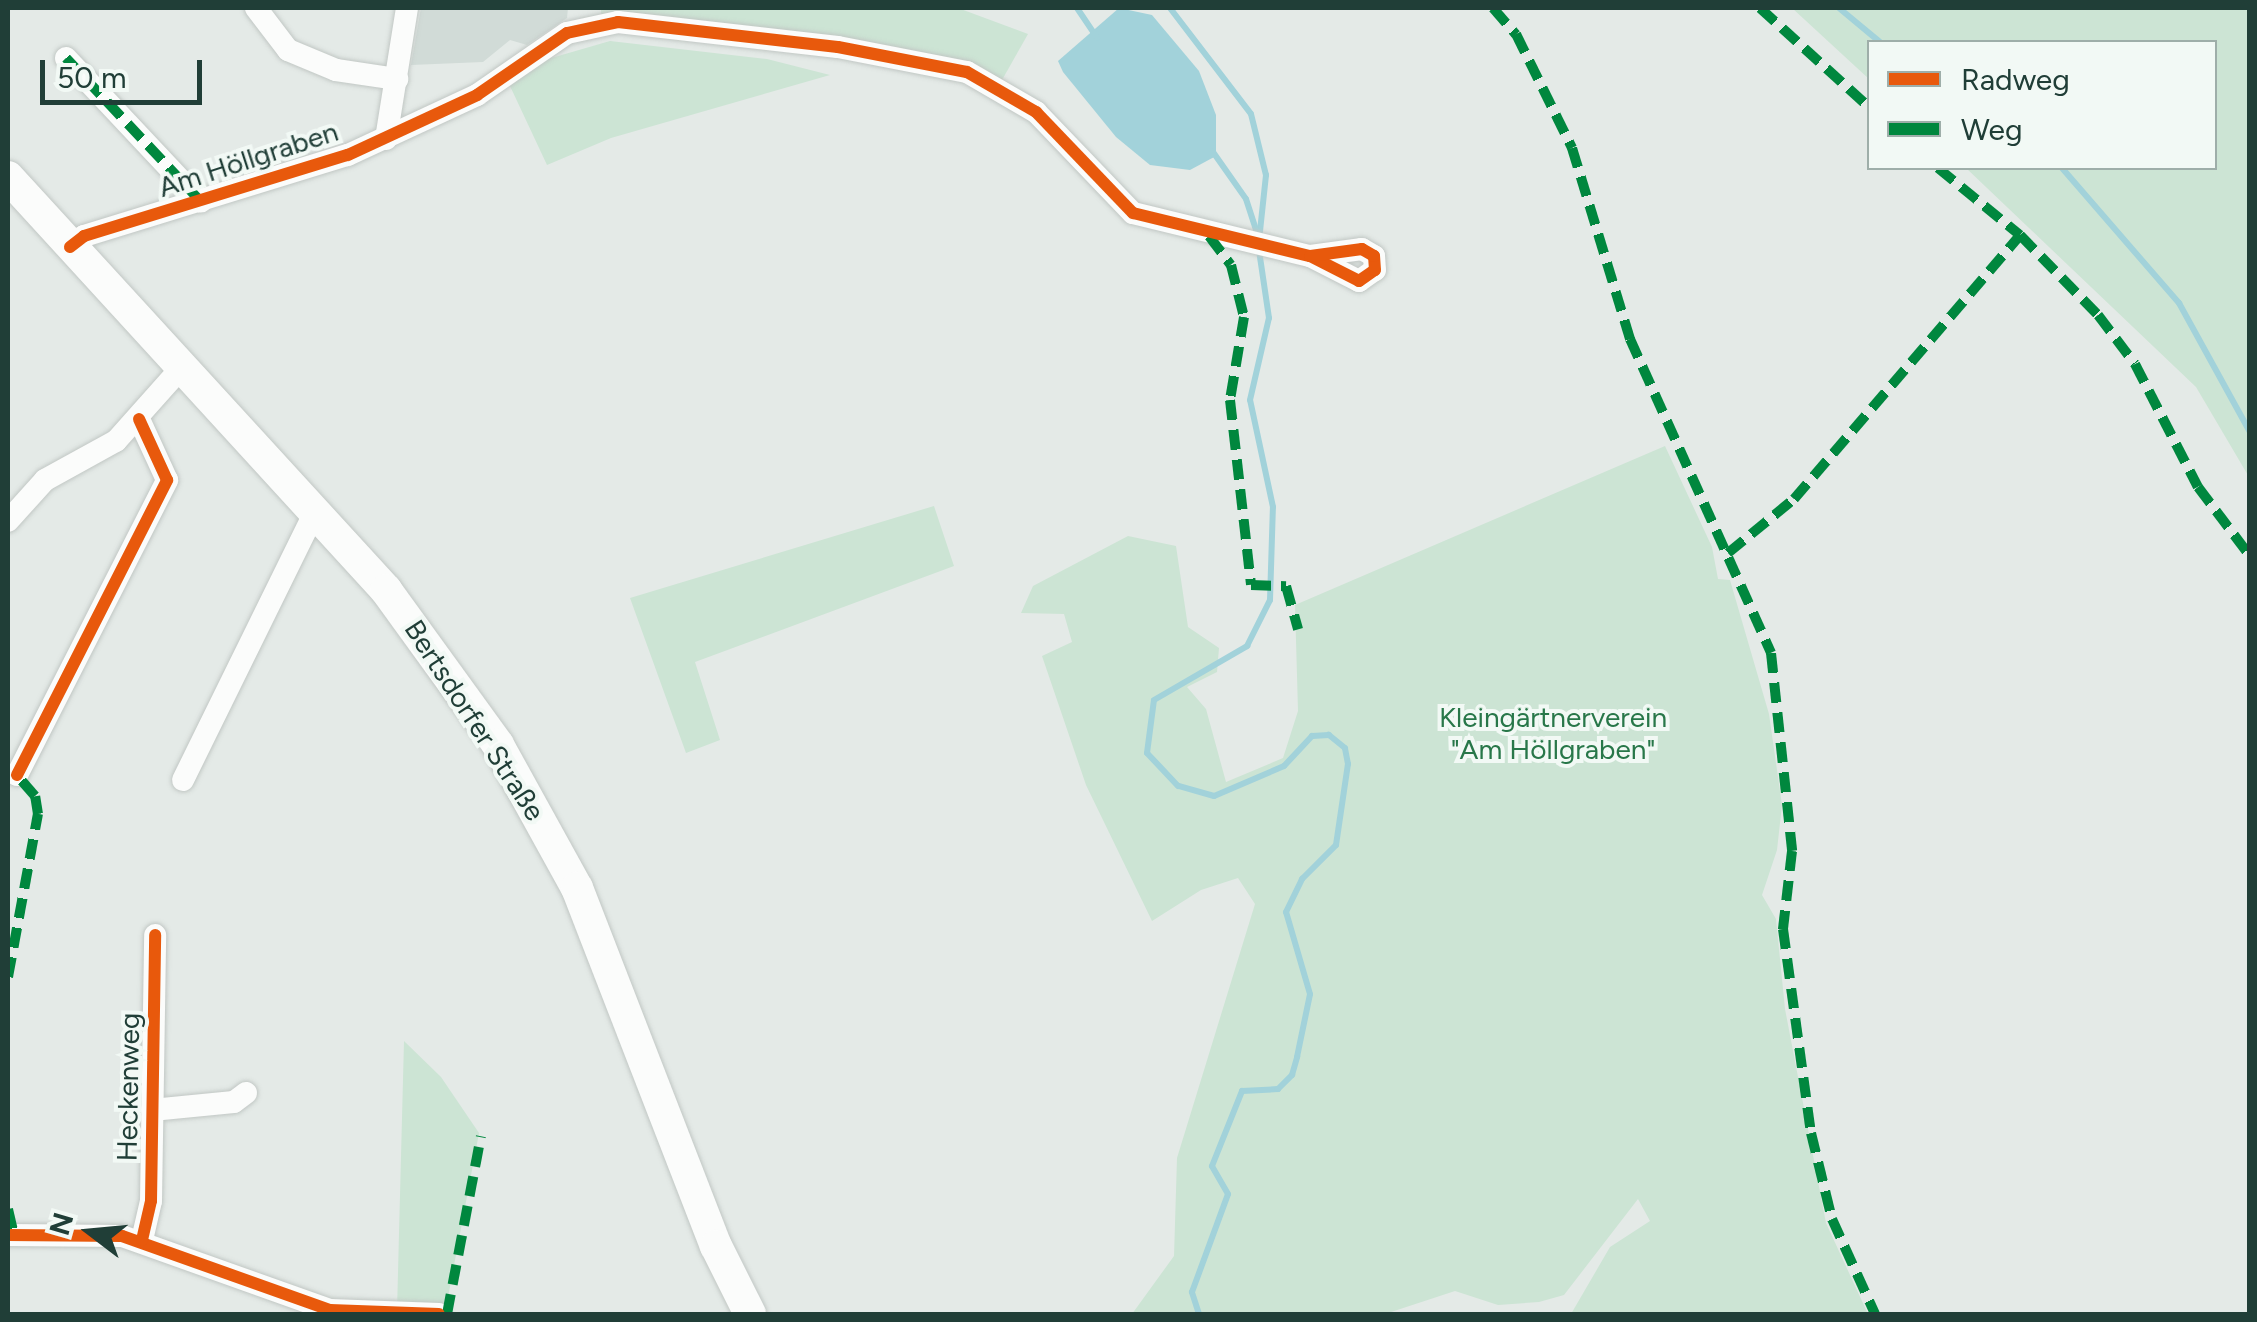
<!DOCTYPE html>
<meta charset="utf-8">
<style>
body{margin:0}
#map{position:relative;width:2257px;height:1322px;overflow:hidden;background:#e4eae7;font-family:Figtree,sans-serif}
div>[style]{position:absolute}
.built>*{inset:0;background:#d1dbd7}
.green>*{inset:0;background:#cce4d4}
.water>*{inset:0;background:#a2d2da}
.stream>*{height:6px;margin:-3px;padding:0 3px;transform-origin:3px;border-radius:3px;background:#a2d2da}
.roads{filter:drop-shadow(0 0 2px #c1c7c4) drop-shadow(0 0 2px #c1c7c4)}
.street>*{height:22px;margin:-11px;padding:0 11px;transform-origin:11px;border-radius:11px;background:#fbfcfb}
.secondary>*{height:32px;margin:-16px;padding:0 16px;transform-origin:16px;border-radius:16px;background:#fbfcfb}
.quiet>*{height:10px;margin-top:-5px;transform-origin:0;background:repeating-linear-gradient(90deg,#00873e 0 20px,transparent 0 30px)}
.cycleway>*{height:12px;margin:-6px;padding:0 6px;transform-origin:6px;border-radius:6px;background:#e8590c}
span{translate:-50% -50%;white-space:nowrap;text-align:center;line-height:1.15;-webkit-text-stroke:8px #f2f9f5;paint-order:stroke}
.street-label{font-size:28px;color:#203e37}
.park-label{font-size:28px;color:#287749}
.frame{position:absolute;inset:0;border:10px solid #203e37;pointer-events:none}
.legend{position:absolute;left:1867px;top:40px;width:350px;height:130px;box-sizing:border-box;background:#f2f9f5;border:2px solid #9eaea9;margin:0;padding:12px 18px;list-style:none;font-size:30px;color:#203e37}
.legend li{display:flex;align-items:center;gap:20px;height:50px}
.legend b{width:50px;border:2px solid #9eaea9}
.north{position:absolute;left:40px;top:1182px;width:100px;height:100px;-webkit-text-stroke:8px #f2f9f5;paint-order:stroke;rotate:286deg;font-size:28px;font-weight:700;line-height:40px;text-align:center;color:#203e37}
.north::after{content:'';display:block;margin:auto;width:35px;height:45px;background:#203e37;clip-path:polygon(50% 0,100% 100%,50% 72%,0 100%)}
.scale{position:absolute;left:40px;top:60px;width:162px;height:45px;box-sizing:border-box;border:5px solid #203e37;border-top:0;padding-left:12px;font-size:30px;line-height:35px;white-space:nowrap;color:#203e37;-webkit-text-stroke:8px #f2f9f5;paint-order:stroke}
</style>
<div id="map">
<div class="built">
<i style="clip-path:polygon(421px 8px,568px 8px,567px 18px,527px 45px,510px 40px,483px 62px,411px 65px)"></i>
</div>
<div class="green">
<i style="clip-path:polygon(601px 8px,958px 8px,1028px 34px,1002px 80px,601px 15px)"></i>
<i style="clip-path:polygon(1792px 8px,2249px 8px,2249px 477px,2196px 387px,1966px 168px,2214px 168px,2214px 42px,1870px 42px,1869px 79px)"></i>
<i style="clip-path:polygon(610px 41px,767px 59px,830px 75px,611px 138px,547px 165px,510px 86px,534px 63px)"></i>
<i style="clip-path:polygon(1665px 446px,1712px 547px,1718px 579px,1730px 580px,1769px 714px,1782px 805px,1777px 850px,1762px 895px,1776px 919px,1785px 1009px,1826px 1223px,1868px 1314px,1571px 1314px,1610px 1247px,1650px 1221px,1638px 1199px,1564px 1295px,1539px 1302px,1498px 1305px,1455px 1291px,1385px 1314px,1132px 1314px,1174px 1256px,1177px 1158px,1255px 904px,1238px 878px,1201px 890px,1152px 921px,1086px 785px,1042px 656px,1072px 642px,1064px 614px,1021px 613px,1033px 586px,1128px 536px,1176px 546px,1188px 627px,1219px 648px,1217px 672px,1187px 687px,1206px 709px,1226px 782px,1283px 758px,1298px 711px,1295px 605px)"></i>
<i style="clip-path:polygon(934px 506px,954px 566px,695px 662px,720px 740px,686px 753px,630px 598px)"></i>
<i style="clip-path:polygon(404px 1041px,441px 1077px,479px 1133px,445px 1313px,397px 1311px)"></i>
</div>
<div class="water">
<i style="clip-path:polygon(1119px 8px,1152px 15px,1199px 71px,1216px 115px,1216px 156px,1190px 170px,1150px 165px,1116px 137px,1063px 72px,1058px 61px)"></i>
</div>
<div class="stream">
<i style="left:1077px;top:8px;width:36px;rotate:56deg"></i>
<i style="left:1170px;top:8px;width:133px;rotate:52.6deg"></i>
<i style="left:1251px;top:114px;width:63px;rotate:76.2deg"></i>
<i style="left:1266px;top:175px;width:65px;rotate:96.1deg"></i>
<i style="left:1839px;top:8px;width:53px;rotate:39.7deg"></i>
<i style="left:1213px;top:152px;width:57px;rotate:54.9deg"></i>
<i style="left:1246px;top:199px;width:40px;rotate:72deg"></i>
<i style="left:2062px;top:168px;width:179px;rotate:49.1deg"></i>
<i style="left:2179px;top:303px;width:147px;rotate:61.2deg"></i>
<i style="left:1199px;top:1314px;width:23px;rotate:-108deg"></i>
<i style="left:1192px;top:1292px;width:104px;rotate:-69.8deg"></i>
<i style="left:1228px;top:1194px;width:32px;rotate:-120deg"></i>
<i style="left:1212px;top:1166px;width:81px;rotate:-68.2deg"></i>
<i style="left:1242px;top:1091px;width:36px;rotate:-3deg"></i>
<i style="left:1278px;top:1089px;width:20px;rotate:-45deg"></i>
<i style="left:1292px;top:1075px;width:19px;rotate:-74deg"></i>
<i style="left:1297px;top:1057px;width:64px;rotate:-78.3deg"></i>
<i style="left:1310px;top:994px;width:85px;rotate:-106.3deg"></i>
<i style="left:1286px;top:912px;width:37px;rotate:-64deg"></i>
<i style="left:1302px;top:879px;width:48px;rotate:-45deg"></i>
<i style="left:1336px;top:845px;width:82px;rotate:-81.6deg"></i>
<i style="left:1348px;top:764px;width:16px;rotate:-101deg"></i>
<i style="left:1345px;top:748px;width:21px;rotate:-141deg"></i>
<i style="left:1329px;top:735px;width:17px;rotate:177deg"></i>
<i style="left:1312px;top:736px;width:41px;rotate:133deg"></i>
<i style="left:1284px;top:766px;width:76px;rotate:156.8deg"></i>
<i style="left:1214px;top:796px;width:37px;rotate:-164deg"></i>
<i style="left:1178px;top:786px;width:45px;rotate:-133.2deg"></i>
<i style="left:1147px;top:753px;width:53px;rotate:-82.5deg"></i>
<i style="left:1154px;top:700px;width:108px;rotate:-30.1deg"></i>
<i style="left:1247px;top:646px;width:51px;rotate:-63.4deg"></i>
<i style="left:1270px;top:600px;width:93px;rotate:-88.2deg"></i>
<i style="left:1273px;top:507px;width:109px;rotate:-102.1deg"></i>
<i style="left:1250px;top:400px;width:84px;rotate:-77deg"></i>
<i style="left:1269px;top:318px;width:69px;rotate:-98.4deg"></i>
</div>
<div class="roads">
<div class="street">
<i style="left:256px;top:8px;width:53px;rotate:52.7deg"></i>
<i style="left:288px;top:50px;width:52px;rotate:22.6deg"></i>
<i style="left:336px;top:70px;width:62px;rotate:8.4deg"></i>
<i style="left:66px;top:58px;width:197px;rotate:46.8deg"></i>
<i style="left:386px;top:139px;width:133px;rotate:-80.9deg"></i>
<i style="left:70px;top:247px;width:18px;rotate:-38deg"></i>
<i style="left:84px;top:236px;width:276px;rotate:-17.1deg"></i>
<i style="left:348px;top:155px;width:142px;rotate:-24.9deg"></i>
<i style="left:477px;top:95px;width:109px;rotate:-34.6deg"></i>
<i style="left:567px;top:33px;width:52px;rotate:-12.2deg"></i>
<i style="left:618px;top:22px;width:221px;rotate:6.5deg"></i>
<i style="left:838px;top:47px;width:131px;rotate:11deg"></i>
<i style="left:967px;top:72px;width:80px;rotate:30.1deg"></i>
<i style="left:1036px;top:112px;width:140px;rotate:46.2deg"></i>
<i style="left:1133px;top:213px;width:182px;rotate:13.7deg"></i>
<i style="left:1310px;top:256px;width:55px;rotate:27deg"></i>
<i style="left:1359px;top:281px;width:19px;rotate:-35deg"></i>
<i style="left:1375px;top:270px;width:14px;rotate:-94deg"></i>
<i style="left:1374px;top:256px;width:14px;rotate:-150deg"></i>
<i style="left:1362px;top:249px;width:52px;rotate:172.3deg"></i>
<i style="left:8px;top:521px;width:55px;rotate:-47.9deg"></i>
<i style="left:45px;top:480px;width:81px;rotate:-28.8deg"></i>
<i style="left:116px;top:441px;width:99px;rotate:-48.3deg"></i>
<i style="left:17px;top:775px;width:331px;rotate:-63deg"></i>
<i style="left:167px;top:480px;width:67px;rotate:-114.7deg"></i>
<i style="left:183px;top:780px;width:301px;rotate:-63.8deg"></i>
<i style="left:152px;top:1110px;width:82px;rotate:-5.6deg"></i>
<i style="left:234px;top:1102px;width:15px;rotate:-37deg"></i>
<i style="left:8px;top:1235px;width:114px;rotate:0.5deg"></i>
<i style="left:122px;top:1236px;width:221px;rotate:19.6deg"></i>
<i style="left:330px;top:1310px;width:109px;rotate:2.1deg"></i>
<i style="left:142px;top:1240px;width:40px;rotate:-77deg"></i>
<i style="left:151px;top:1201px;width:266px;rotate:-89.1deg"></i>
</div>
<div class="secondary">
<i style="left:8px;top:177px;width:560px;rotate:47.53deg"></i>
<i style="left:386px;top:590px;width:191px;rotate:54.1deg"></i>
<i style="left:498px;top:745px;width:163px;rotate:61.1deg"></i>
<i style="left:577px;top:888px;width:384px;rotate:68.8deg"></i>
<i style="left:716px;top:1246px;width:76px;rotate:63.4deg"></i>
</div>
</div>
<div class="quiet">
<i style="left:1493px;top:8px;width:35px;rotate:49deg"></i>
<i style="left:1516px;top:34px;width:127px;rotate:63.8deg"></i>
<i style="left:1572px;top:148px;width:200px;rotate:73.1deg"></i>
<i style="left:1630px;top:339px;width:344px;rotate:65.8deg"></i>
<i style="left:1771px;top:653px;width:199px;rotate:83.9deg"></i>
<i style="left:1792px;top:851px;width:79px;rotate:96.6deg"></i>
<i style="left:1783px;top:929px;width:206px;rotate:82.2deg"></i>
<i style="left:1811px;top:1133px;width:89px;rotate:76.3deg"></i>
<i style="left:1832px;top:1219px;width:104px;rotate:65.6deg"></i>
<i style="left:1760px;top:8px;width:149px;rotate:42.3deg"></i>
<i style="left:66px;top:58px;width:197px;rotate:46.8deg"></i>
<i style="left:1938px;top:168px;width:106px;rotate:39.3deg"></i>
<i style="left:2020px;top:235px;width:112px;rotate:45.7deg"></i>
<i style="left:2098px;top:315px;width:61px;rotate:52.9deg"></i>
<i style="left:2135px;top:364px;width:138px;rotate:62.9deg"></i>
<i style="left:2198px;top:487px;width:86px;rotate:53deg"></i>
<i style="left:1209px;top:236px;width:36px;rotate:53deg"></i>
<i style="left:1231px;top:265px;width:54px;rotate:76deg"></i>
<i style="left:1244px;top:317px;width:84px;rotate:99.6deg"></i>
<i style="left:1230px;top:400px;width:186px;rotate:83.5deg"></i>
<i style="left:1251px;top:585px;width:35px;rotate:2deg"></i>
<i style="left:1286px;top:586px;width:45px;rotate:74.4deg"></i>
<i style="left:1728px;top:553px;width:85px;rotate:-39.3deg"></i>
<i style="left:1794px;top:499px;width:348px;rotate:-49.4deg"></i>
<i style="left:8px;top:977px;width:166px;rotate:-79.6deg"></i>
<i style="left:38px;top:814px;width:18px;rotate:-99deg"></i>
<i style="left:35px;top:796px;width:28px;rotate:-131deg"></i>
<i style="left:8px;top:1209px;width:26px;rotate:77deg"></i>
<i style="left:447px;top:1314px;width:181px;rotate:-79.2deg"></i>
</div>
<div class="cycleway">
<i style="left:70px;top:247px;width:18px;rotate:-38deg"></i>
<i style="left:84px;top:236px;width:276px;rotate:-17.1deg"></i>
<i style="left:348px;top:155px;width:142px;rotate:-24.9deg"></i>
<i style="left:477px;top:95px;width:109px;rotate:-34.6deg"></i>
<i style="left:567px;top:33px;width:52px;rotate:-12.2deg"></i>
<i style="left:618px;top:22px;width:221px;rotate:6.5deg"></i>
<i style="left:838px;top:47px;width:131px;rotate:11deg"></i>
<i style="left:967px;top:72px;width:80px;rotate:30.1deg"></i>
<i style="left:1036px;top:112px;width:140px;rotate:46.2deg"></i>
<i style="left:1133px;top:213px;width:182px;rotate:13.7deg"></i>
<i style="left:1310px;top:256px;width:55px;rotate:27deg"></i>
<i style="left:1359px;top:281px;width:19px;rotate:-35deg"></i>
<i style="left:1375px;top:270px;width:14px;rotate:-94deg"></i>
<i style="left:1374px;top:256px;width:14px;rotate:-150deg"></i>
<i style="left:1362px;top:249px;width:52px;rotate:172.3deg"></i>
<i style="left:17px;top:775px;width:331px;rotate:-63deg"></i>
<i style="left:167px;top:480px;width:67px;rotate:-114.7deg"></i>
<i style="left:8px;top:1235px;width:114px;rotate:0.5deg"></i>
<i style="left:122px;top:1236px;width:221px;rotate:19.6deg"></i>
<i style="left:330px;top:1310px;width:109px;rotate:2.1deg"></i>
<i style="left:142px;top:1240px;width:40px;rotate:-77deg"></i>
<i style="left:151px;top:1201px;width:266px;rotate:-89.1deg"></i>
</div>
<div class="street-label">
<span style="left:248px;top:159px;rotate:-18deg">Am Höllgraben</span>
<span style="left:475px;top:720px;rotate:57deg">Bertsdorfer Straße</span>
<span style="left:128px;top:1087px;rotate:-89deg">Heckenweg</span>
</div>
<div class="park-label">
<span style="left:1553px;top:733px">Kleingärtnerverein<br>"Am Höllgraben"</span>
</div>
<div class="frame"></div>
<ul class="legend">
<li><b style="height:12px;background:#e8590c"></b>Radweg</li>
<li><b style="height:12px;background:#00873e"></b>Weg</li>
</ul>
<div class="north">N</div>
<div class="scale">50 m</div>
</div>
